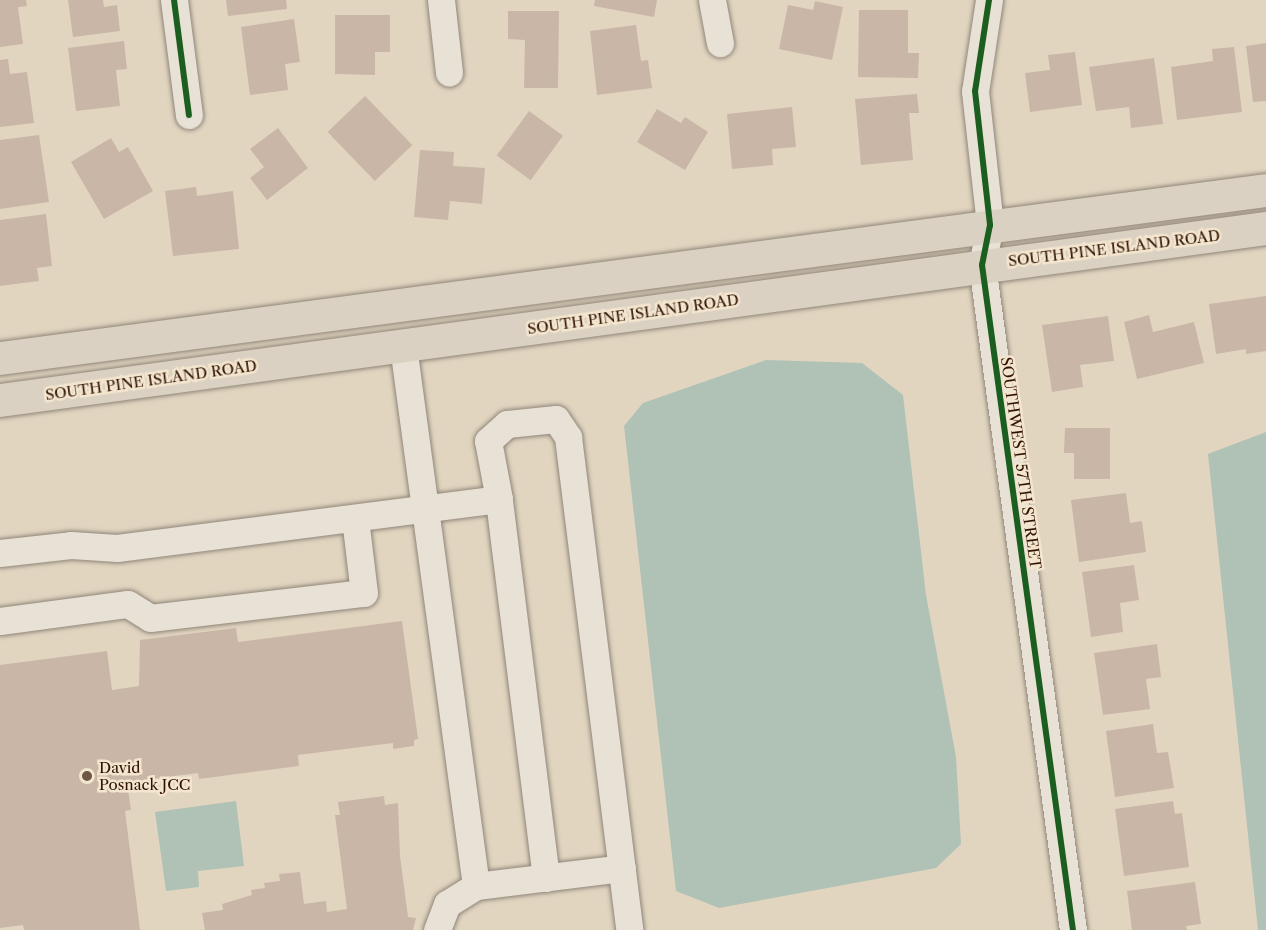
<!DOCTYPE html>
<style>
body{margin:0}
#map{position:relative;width:1266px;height:930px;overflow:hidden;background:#e1d5c0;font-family:"Libre Caslon Text",serif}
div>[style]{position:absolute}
.water>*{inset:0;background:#afc2b5}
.building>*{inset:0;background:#c9b6a6;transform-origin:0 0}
.roads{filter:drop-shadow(0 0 2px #918679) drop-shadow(0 0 2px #918679)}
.minor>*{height:27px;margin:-13.5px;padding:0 13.5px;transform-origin:13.5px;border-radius:13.5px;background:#e7e1d6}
.major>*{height:33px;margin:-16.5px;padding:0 16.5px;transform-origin:16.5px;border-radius:16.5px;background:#dad1c2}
.cycleway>*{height:6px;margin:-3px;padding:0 3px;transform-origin:3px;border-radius:3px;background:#1b5e20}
.dots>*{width:16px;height:16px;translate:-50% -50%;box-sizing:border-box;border:3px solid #f4e6ce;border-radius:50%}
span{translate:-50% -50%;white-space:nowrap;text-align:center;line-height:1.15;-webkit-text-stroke:5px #f4e6ce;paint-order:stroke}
.street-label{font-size:15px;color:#301303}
.poi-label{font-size:15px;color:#301303}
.left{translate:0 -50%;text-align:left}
</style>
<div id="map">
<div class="water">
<i style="clip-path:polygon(766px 360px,862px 363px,903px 395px,926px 595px,956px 757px,961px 844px,936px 868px,719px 908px,676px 891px,624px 426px,643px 403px)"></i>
<i style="clip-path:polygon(1266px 432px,1266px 930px,1258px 930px,1208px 454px)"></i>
<i style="clip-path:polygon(236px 801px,244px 866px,198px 871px,199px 887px,166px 891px,155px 812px)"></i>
</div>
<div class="building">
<i style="clip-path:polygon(0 0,26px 0,27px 6px,18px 7px,23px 44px,0 47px)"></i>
<i style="clip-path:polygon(68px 0,103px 0,104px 7px,117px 5px,120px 31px,73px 37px)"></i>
<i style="clip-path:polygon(226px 0,286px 0,287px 9px,228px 16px)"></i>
<i style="clip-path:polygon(595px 0,657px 0,654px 17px,594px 6px)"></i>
<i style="clip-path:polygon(815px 1px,843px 7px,832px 60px,779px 49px,788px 5px,813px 10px)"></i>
<i style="clip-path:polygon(859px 10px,908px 10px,908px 53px,919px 53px,918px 78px,858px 77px)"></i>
<i style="clip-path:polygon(508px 11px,559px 11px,558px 88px,524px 88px,525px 40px,508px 39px)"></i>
<i style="clip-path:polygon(335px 15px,390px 15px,390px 52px,375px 52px,375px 75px,335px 74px)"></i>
<i style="clip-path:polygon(294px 19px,300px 62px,285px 64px,288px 90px,250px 95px,241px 27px)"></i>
<i style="clip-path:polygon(636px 25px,641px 61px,648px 60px,652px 88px,597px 95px,590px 31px)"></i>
<i style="clip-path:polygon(124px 41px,127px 69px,116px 70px,120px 106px,76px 111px,68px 48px)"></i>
<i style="clip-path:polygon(1266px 43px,1266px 101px,1253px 102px,1246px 46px)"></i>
<i style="clip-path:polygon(1234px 47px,1242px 112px,1177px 120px,1171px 67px,1213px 61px,1212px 49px)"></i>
<i style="clip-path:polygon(1075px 52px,1082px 105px,1030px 112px,1025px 73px,1050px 70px,1048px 55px)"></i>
<i style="clip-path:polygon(1154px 58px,1163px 124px,1131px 128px,1129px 107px,1096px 111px,1089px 67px)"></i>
<i style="clip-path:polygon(8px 59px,10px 74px,27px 72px,34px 123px,0 127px,0 60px)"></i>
<i style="clip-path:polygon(917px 94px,919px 113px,909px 113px,913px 160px,861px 165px,855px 99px)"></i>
<i style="left:365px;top:96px;width:68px;height:52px;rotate:46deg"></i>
<i style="clip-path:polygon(792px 107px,796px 147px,772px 149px,773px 165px,732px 169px,727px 114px)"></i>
<i style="clip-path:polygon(657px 109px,681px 123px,685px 117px,708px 132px,685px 170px,637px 142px)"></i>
<i style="left:529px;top:111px;width:42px;height:55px;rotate:36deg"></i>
<i style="clip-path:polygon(278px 128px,308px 168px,267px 200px,250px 178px,264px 167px,250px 149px)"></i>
<i style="clip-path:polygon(39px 135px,49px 202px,0 209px,0 140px)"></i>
<i style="clip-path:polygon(111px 138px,119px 152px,128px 147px,153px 191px,104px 219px,71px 162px)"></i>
<i style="clip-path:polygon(420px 150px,454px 152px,453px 166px,485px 168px,482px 204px,450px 201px,448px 220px,414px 217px)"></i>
<i style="clip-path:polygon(196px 187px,197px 196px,233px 191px,239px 249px,173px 256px,165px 191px)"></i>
<i style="clip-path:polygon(46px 214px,52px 266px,37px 268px,39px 281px,0 286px,0 220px)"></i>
<i style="clip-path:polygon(1266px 296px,1266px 351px,1246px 354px,1246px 349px,1216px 354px,1209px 304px)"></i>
<i style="clip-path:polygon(1149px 315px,1153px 332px,1194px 322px,1204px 363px,1137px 379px,1124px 322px)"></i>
<i style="clip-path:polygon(1108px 316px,1114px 361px,1080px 365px,1083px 387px,1052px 392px,1042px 325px)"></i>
<i style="clip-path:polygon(1065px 428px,1110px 428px,1110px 479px,1074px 479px,1074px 453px,1064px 453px)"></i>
<i style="clip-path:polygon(1126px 493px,1130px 523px,1142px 521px,1146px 552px,1079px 562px,1071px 500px)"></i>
<i style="clip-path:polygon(1134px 565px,1139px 600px,1120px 603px,1123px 632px,1091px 637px,1082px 572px)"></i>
<i style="clip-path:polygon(402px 621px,418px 739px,414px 740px,414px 746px,393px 749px,393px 743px,298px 755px,299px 766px,199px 779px,198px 773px,127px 782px,131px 810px,125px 811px,140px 930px,24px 930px,23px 925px,0 928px,0 665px,107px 651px,112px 690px,139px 686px,140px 640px,236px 628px,238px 642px)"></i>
<i style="clip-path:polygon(1157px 644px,1161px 677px,1146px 679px,1150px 709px,1103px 715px,1094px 653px)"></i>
<i style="clip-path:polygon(1153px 724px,1157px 753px,1168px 752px,1174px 788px,1115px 797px,1106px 731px)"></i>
<i style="clip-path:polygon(384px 796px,385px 805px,398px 803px,400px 856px,408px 917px,416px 918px,413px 930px,205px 930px,202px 913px,223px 910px,222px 904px,252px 895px,251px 890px,265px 888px,264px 883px,280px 881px,279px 874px,300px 872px,304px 904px,326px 901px,327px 912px,347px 909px,335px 815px,340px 815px,338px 802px)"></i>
<i style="clip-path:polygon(1173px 801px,1175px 814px,1182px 813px,1189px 867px,1124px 876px,1115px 809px)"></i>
<i style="clip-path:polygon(1195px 882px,1201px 924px,1186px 926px,1187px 930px,1132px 930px,1127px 891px)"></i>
</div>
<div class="roads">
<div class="minor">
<i style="left:174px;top:0;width:116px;rotate:82.6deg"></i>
<i style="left:441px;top:0;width:73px;rotate:83.7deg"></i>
<i style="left:712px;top:0;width:44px;rotate:79.5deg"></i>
<i style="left:989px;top:0;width:92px;rotate:98.7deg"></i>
<i style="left:975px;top:91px;width:135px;rotate:83.6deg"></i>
<i style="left:990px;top:225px;width:41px;rotate:101.3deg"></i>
<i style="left:982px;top:265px;width:671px;rotate:82.21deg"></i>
<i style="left:403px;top:346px;width:545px;rotate:82.3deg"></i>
<i style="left:0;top:553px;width:71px;rotate:-6.4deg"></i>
<i style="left:71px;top:545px;width:46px;rotate:3.7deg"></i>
<i style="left:117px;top:548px;width:385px;rotate:-7.3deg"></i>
<i style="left:0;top:621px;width:129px;rotate:-7.6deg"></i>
<i style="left:128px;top:604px;width:26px;rotate:32deg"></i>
<i style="left:150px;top:618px;width:215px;rotate:-6.7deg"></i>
<i style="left:364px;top:593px;width:75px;rotate:-96.9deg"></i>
<i style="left:546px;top:878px;width:382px;rotate:-97.1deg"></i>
<i style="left:499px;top:499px;width:59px;rotate:-100.7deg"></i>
<i style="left:488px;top:441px;width:25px;rotate:-42deg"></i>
<i style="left:507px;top:424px;width:49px;rotate:-5.8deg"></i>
<i style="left:556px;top:419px;width:22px;rotate:56deg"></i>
<i style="left:568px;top:437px;width:497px;rotate:82.9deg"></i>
<i style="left:437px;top:930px;width:28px;rotate:-69deg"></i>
<i style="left:447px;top:904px;width:34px;rotate:-32deg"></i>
<i style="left:476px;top:886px;width:147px;rotate:-7deg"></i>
</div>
<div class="major">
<i style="left:0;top:358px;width:1277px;rotate:-7.56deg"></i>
<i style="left:0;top:400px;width:1278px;rotate:-7.74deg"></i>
</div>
</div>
<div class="cycleway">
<i style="left:174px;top:0;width:116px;rotate:82.6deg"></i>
<i style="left:989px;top:0;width:92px;rotate:98.7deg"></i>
<i style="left:975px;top:91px;width:135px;rotate:83.6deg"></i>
<i style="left:990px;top:225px;width:41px;rotate:101.3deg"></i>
<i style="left:982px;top:265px;width:671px;rotate:82.21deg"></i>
</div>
<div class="dots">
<i style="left:87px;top:776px;background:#6e5745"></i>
</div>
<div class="street-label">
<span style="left:1114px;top:248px;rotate:-7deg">SOUTH PINE ISLAND ROAD</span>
<span style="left:633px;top:314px;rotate:-8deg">SOUTH PINE ISLAND ROAD</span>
<span style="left:151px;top:380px;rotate:-8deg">SOUTH PINE ISLAND ROAD</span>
<span style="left:1021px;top:463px;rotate:82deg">SOUTHWEST 57TH STREET</span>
</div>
<div class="poi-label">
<span class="left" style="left:99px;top:776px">David<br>Posnack JCC</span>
</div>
</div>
